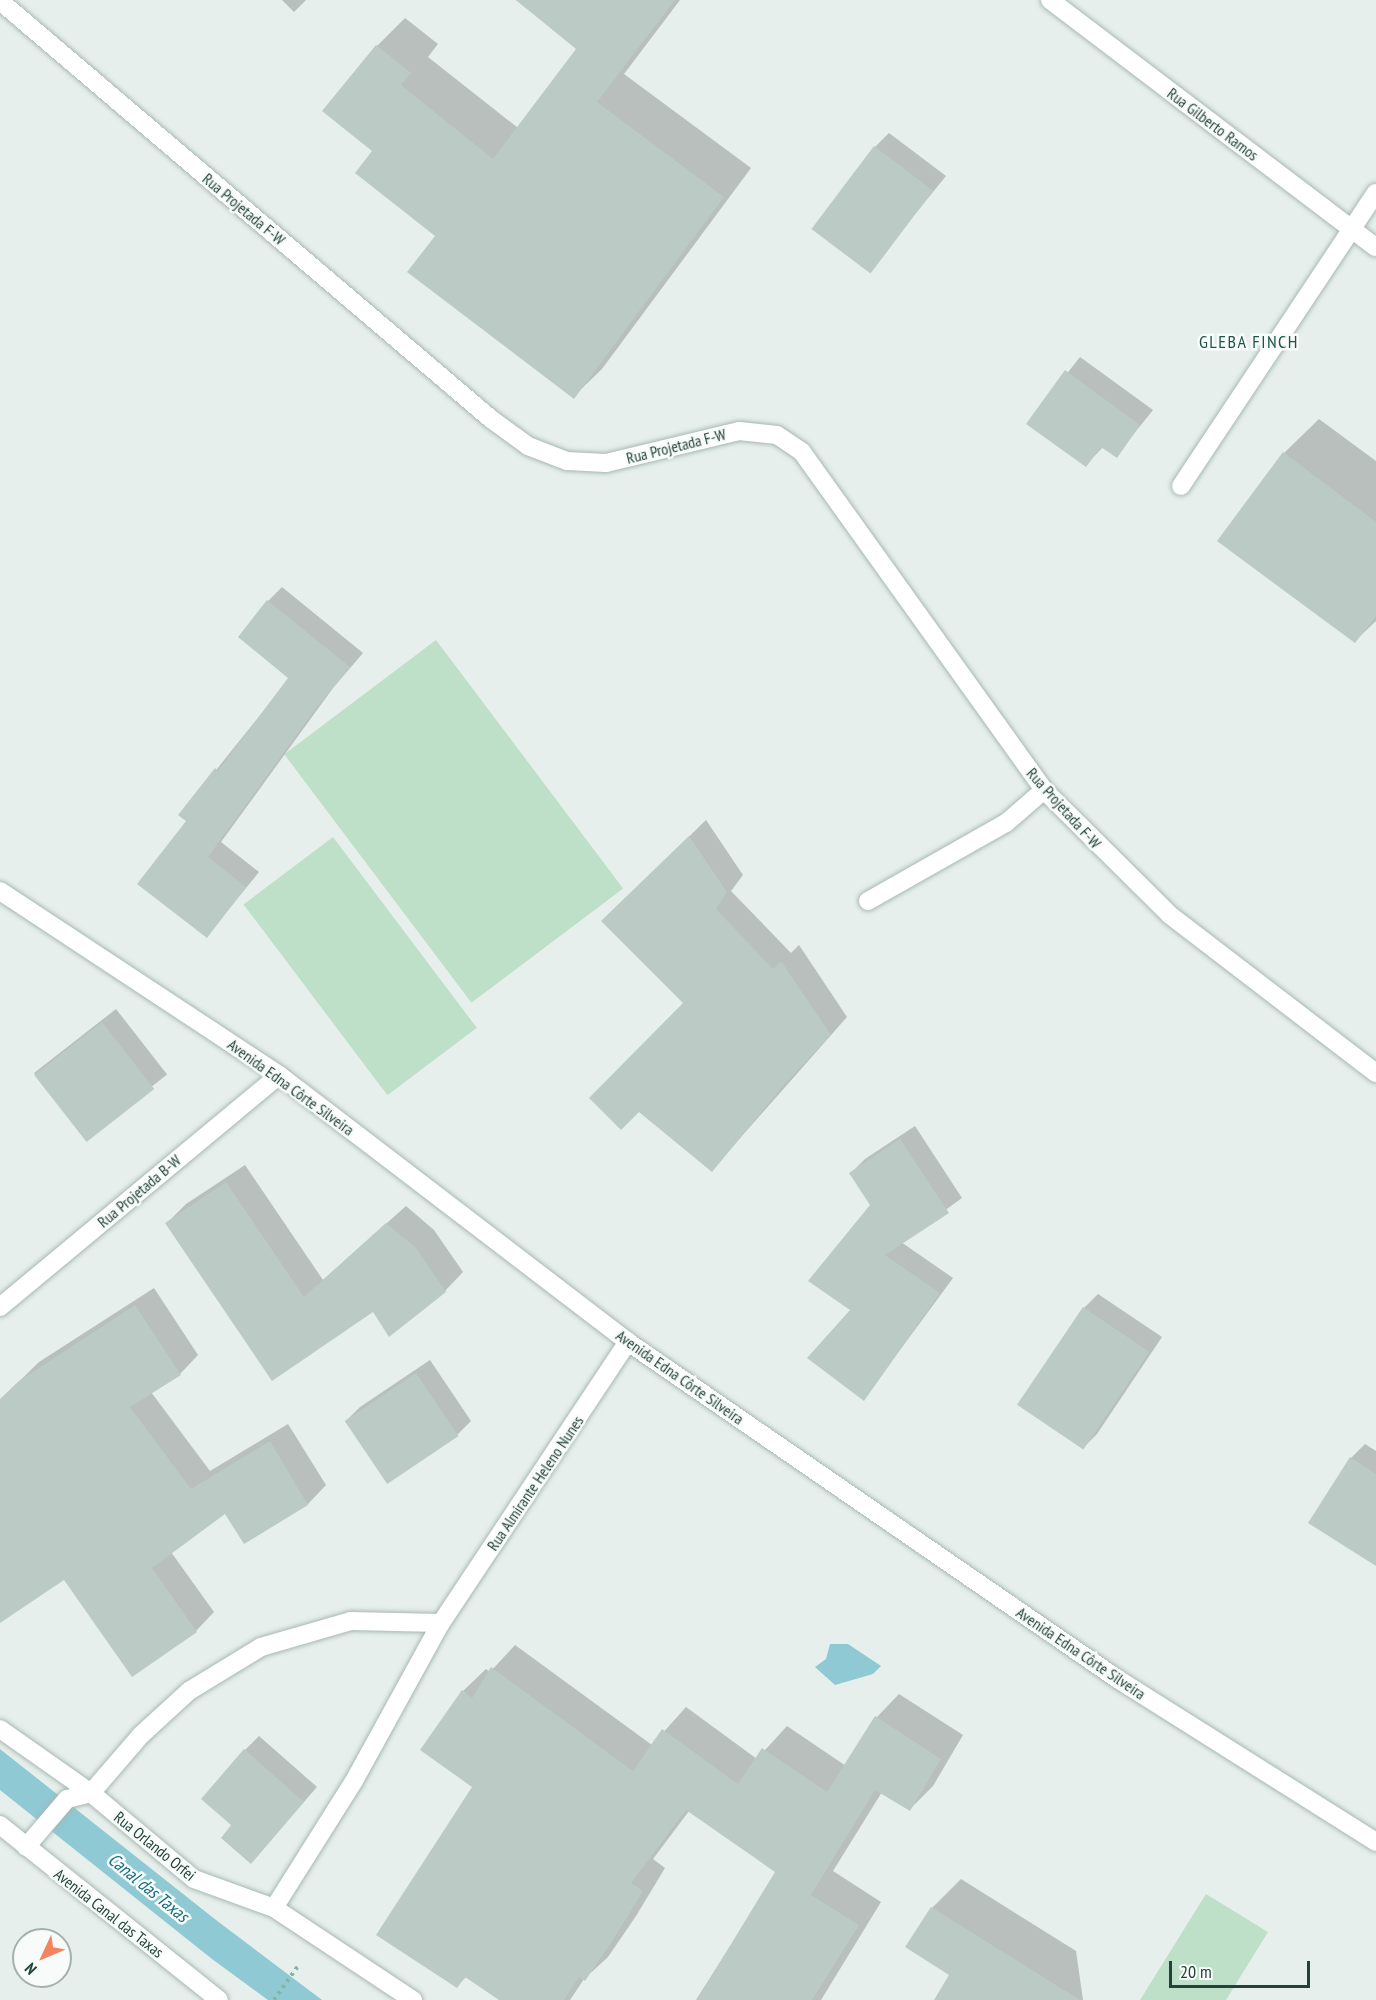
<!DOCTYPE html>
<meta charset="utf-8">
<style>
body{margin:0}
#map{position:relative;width:1376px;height:2000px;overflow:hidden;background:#e6efeb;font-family:"PT Sans Narrow",sans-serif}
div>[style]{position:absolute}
.green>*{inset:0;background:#bfe0c8;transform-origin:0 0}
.water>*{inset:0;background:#8ec9d4}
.shadow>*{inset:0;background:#0003;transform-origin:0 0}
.building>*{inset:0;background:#bbcac4;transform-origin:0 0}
.path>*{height:4px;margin-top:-2px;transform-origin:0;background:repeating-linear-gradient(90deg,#86b3a5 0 3px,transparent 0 7.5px)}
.roads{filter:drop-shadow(0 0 2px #a8b8b2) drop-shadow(0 0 2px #a8b8b2)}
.minor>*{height:18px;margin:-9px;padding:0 9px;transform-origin:9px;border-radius:9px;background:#fff}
span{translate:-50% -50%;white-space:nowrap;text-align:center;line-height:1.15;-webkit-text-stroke:5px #f7fbf9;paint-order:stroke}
.street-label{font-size:16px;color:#24423a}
.neighbourhood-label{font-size:18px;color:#1f5548;letter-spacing:1.5px}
.water-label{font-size:18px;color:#1c6f80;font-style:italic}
.north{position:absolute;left:12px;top:1928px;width:60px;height:60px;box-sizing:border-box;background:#f7fbf9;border:2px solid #a3b1ad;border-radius:50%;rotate:226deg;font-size:16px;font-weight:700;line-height:24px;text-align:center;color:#24423a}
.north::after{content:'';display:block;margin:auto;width:21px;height:27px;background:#f4845f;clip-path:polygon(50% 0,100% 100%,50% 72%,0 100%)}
.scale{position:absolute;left:1169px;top:1961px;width:141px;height:27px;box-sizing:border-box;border:3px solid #24423a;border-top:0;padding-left:8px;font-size:18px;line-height:21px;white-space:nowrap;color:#24423a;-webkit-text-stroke:4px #f7fbf9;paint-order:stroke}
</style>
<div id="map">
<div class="green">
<i style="left:436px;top:640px;width:311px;height:190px;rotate:53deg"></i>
<i style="left:333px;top:837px;width:239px;height:112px;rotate:53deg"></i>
<i style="clip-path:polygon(1206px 1894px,1268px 1932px,1226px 2000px,1140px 2000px)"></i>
</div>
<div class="water">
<i style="clip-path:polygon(830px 1644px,848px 1644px,881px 1666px,873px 1674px,835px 1685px,815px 1667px,826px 1659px)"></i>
<i style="clip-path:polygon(0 1749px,216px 1920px,322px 2000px,268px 2000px,212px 1959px,0 1790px)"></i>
</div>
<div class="shadow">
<i style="clip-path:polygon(282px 0,306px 0,294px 12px)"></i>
<i style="clip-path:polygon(516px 0,680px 0,624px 74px,751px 168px,602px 369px,573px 397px,437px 236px,374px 151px,377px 46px,405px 18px,438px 44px,428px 57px,518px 128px,578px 49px)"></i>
<i style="clip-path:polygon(889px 133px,946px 176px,868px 272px,875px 147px)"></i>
<i style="clip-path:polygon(1080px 357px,1153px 410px,1116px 456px,1104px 446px,1086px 465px,1028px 423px)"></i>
<i style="clip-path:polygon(1319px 419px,1376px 461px,1376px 621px,1355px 641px,1284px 453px)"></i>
<i style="clip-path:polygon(282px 587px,363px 653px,333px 688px,221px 842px,259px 872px,207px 936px,188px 821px,180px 815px,290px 678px,268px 601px)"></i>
<i style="clip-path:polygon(706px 820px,743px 875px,731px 891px,791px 953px,799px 945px,847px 1017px,712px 1170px,685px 1003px,620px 904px)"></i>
<i style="left:116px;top:1009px;width:83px;height:104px;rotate:52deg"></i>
<i style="clip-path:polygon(915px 1126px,962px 1198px,901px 1242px,953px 1278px,864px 1399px,852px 1309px,871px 1205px,851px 1173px,865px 1159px)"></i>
<i style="clip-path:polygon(245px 1165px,323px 1280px,406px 1206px,434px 1230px,463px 1272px,445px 1291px,374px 1310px,273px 1379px,167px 1223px,186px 1204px)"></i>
<i style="clip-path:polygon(154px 1288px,198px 1355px,180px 1374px,151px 1392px,210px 1471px,288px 1424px,326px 1485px,308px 1504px,244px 1542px,226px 1512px,171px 1552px,214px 1612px,196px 1631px,64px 1578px,0 1622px,0 1400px,39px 1362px)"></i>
<i style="clip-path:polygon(1098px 1294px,1162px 1337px,1097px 1434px,1083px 1448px,1084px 1308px)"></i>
<i style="clip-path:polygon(430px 1360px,471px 1421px,457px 1435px,388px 1482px,346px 1421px,360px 1407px)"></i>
<i style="clip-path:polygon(1365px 1444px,1376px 1451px,1376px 1565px,1351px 1458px)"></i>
<i style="clip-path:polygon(515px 1645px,652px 1745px,686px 1707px,757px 1759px,787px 1726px,846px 1766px,877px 1717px,899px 1694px,963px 1735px,933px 1786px,910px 1809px,882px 1792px,833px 1871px,881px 1902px,821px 2000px,696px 2000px,777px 1872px,689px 1811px,653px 1859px,665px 1868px,636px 1916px,608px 1957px,584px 1979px,570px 2000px,502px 2000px,467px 1976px,457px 1986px,474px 1786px,463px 1691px,486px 1669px,490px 1672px)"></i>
<i style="clip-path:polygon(259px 1736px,317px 1787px,251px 1862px,234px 1825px,245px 1750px)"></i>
<i style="clip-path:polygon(961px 1879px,1076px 1951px,1083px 2000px,936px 2000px,951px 1975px,932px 1908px)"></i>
</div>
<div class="building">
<i style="clip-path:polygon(516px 0,675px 0,597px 102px,724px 197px,574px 399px,407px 272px,435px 236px,355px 173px,372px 151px,322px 111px,376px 45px,411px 73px,401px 85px,493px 159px,576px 49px)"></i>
<i style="left:874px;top:146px;width:74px;height:104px;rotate:37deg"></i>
<i style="clip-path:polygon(1065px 370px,1140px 425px,1117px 458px,1101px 447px,1086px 467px,1026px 424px)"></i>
<i style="clip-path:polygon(1283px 452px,1376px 522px,1376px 616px,1355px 643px,1217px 541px)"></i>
<i style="clip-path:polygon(267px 600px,350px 667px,319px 704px,208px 857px,246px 887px,207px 938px,137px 884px,186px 821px,178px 815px,215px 768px,218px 771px,288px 678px,238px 637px)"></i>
<i style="clip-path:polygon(689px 836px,727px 892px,716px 909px,773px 969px,781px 961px,831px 1035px,783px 1086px,712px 1172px,639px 1112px,621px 1130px,589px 1098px,683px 1003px,601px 921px)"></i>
<i style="left:102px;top:1022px;width:85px;height:86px;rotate:52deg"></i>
<i style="clip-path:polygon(900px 1139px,949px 1213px,885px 1255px,940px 1293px,864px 1401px,807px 1358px,850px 1310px,808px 1281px,870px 1205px,849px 1173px)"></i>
<i style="clip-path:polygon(226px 1182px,304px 1297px,386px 1223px,416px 1248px,446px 1292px,389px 1337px,373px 1312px,272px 1381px,165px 1223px)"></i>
<i style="clip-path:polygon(135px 1305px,181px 1375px,130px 1407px,191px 1489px,270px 1441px,308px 1505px,244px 1544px,225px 1514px,152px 1568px,197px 1632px,132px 1677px,64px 1580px,0 1623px,0 1399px,19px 1381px)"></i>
<i style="left:1083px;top:1307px;width:80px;height:118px;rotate:34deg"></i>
<i style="left:416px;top:1373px;width:76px;height:86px;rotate:56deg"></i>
<i style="clip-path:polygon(1350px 1457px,1376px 1474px,1376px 1566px,1308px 1523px)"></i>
<i style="clip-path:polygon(491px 1667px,633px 1771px,662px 1729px,738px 1784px,762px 1748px,827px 1792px,875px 1716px,941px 1759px,910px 1811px,875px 1790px,811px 1895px,859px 1925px,812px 2000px,697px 2000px,775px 1872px,686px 1810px,631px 1883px,643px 1891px,613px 1940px,585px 1981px,579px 1977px,564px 2000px,499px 2000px,465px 1977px,457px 1988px,376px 1935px,472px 1787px,420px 1750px,462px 1690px,472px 1698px)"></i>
<i style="clip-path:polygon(244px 1749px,304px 1802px,251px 1864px,221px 1838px,231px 1825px,201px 1799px)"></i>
<i style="clip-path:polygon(931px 1907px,1080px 2000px,934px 2000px,949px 1975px,905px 1947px)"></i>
</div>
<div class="path">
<i style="left:274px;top:2000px;width:42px;rotate:-54.8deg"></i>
</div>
<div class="roads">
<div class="minor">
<i style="left:1050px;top:0;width:409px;rotate:37.2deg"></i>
<i style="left:0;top:1px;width:645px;rotate:40.41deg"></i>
<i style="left:491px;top:419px;width:46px;rotate:36.1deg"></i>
<i style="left:528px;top:446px;width:42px;rotate:21deg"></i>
<i style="left:567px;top:461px;width:39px;rotate:3deg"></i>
<i style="left:606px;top:463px;width:137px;rotate:-13.5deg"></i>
<i style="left:739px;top:431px;width:38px;rotate:6deg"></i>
<i style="left:777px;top:435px;width:30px;rotate:34deg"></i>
<i style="left:802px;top:452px;width:416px;rotate:54.4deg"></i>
<i style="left:1044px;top:790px;width:177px;rotate:44.8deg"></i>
<i style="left:1170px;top:915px;width:260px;rotate:37.5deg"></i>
<i style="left:1181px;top:486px;width:352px;rotate:-56.4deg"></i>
<i style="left:0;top:891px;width:334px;rotate:33.4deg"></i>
<i style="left:279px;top:1075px;width:439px;rotate:37.4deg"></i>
<i style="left:628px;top:1342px;width:596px;rotate:34.54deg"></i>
<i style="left:1119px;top:1680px;width:304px;rotate:32.2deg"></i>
<i style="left:868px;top:901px;width:159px;rotate:-29.5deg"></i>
<i style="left:1006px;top:823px;width:50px;rotate:-41deg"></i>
<i style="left:0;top:1307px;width:363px;rotate:-39.7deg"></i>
<i style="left:0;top:1729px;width:111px;rotate:35.1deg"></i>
<i style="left:91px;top:1793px;width:134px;rotate:39.9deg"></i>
<i style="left:194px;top:1879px;width:85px;rotate:19.9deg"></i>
<i style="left:274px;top:1908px;width:167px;rotate:33.5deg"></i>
<i style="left:0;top:1825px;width:280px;rotate:38.6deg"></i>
<i style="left:26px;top:1847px;width:63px;rotate:-49.5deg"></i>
<i style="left:67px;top:1799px;width:25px;rotate:-14deg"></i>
<i style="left:91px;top:1793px;width:77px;rotate:-49.2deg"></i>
<i style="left:141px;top:1735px;width:65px;rotate:-42.5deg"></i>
<i style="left:189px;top:1691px;width:84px;rotate:-31.4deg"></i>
<i style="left:261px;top:1647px;width:94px;rotate:-16.1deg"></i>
<i style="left:351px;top:1621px;width:90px;rotate:1.3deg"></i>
<i style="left:274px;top:1908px;width:150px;rotate:-57.8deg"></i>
<i style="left:354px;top:1781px;width:180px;rotate:-61.2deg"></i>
<i style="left:441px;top:1623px;width:338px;rotate:-56.4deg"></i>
</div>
</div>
<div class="street-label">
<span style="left:1213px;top:124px;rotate:37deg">Rua Gilberto Ramos</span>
<span style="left:244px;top:209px;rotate:40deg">Rua Projetada F-W</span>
<span style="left:676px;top:446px;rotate:-14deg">Rua Projetada F-W</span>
<span style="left:1064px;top:808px;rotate:48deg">Rua Projetada F-W</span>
<span style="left:291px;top:1087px;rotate:36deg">Avenida Edna Côrte Silveira</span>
<span style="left:139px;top:1191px;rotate:-40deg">Rua Projetada B-W</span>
<span style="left:680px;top:1377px;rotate:35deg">Avenida Edna Côrte Silveira</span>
<span style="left:535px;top:1483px;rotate:-56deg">Rua Almirante Heleno Nunes</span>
<span style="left:1081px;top:1653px;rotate:34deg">Avenida Edna Côrte Silveira</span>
<span style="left:155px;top:1846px;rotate:39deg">Rua Orlando Orfei</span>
<span style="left:109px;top:1913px;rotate:38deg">Avenida Canal das Taxas</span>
</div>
<div class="neighbourhood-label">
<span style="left:1249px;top:342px">GLEBA FINCH</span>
</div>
<div class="water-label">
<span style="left:148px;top:1888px;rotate:39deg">Canal das Taxas</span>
</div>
<div class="north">N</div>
<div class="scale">20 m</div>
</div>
